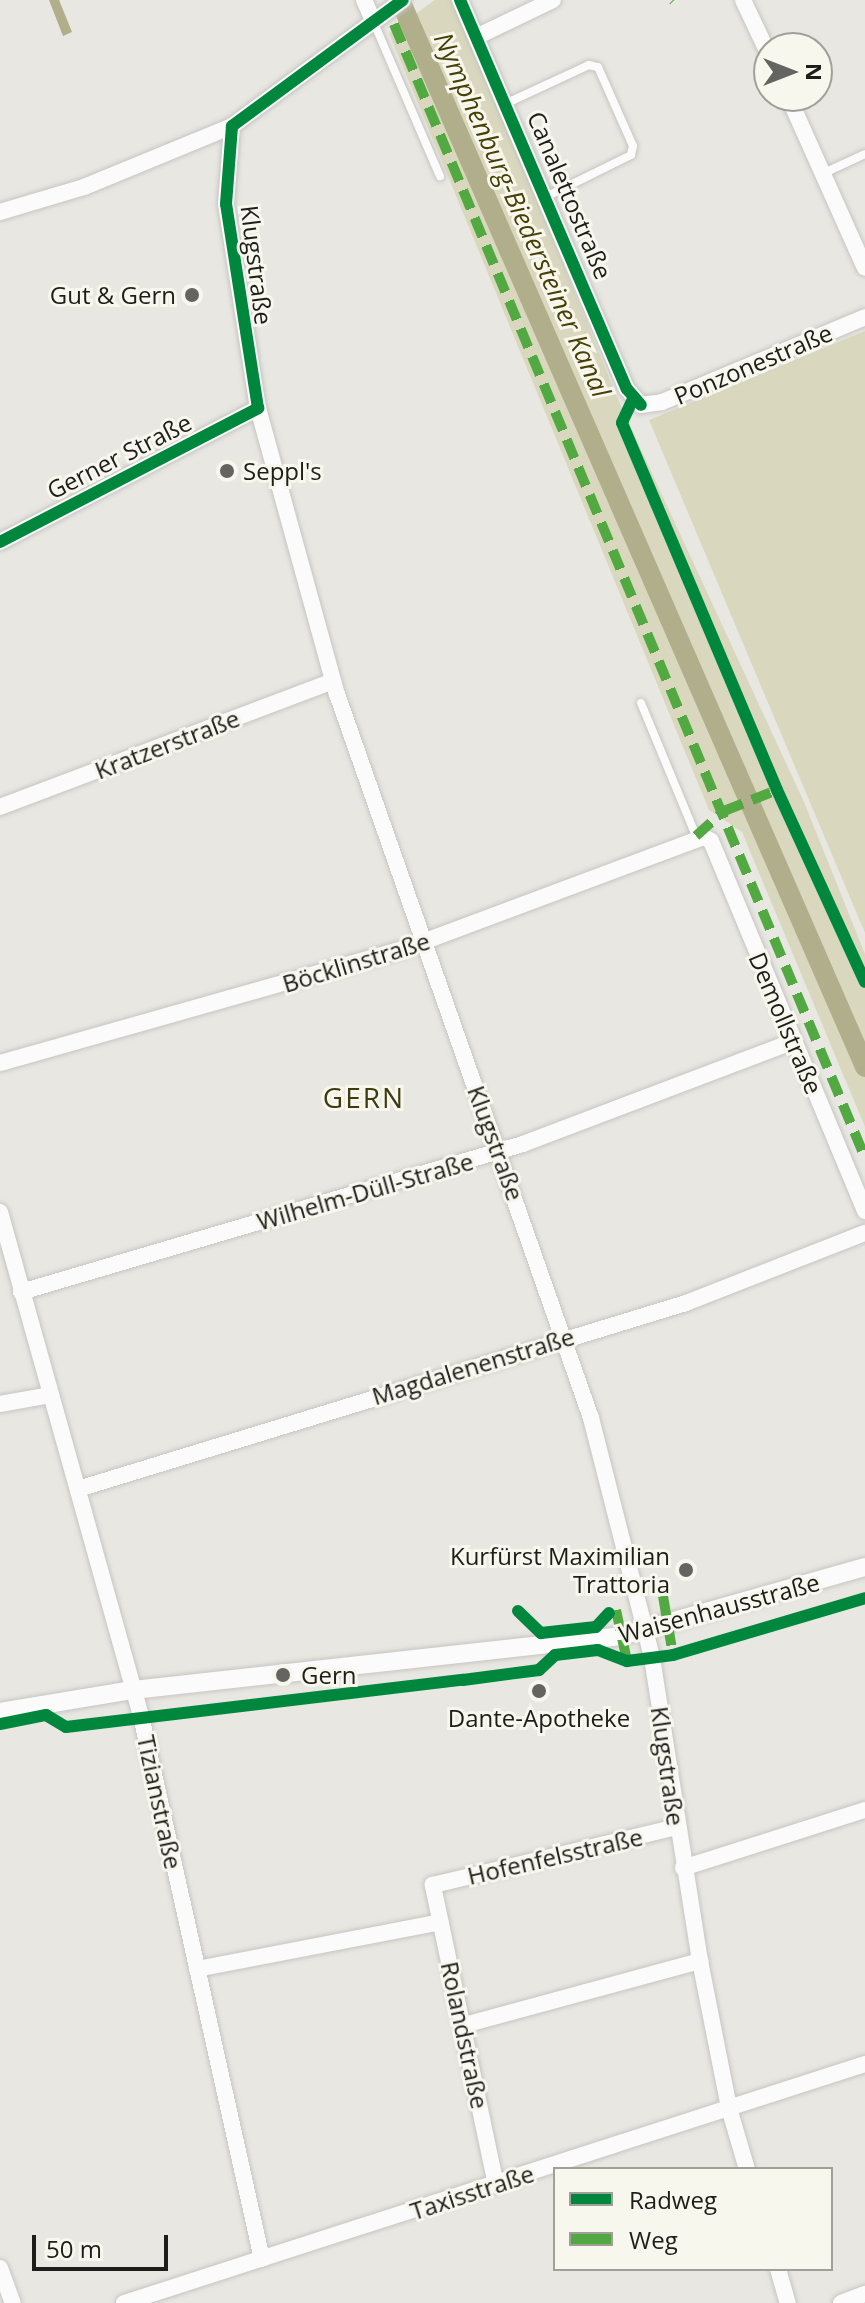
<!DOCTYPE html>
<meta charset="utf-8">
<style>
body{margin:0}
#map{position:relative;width:865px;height:2303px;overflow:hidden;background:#e8e7e2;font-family:"Open Sans",sans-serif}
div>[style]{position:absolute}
.green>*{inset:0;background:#d9d8be}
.water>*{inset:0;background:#b1ae8c}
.canal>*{height:20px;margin:-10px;padding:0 10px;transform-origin:10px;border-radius:10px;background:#b1ae8c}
.roads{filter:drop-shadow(0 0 2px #c6c5c1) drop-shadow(0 0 2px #c6c5c1)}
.service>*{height:8px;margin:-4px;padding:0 4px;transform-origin:4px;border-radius:4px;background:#fcfbfb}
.minor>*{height:16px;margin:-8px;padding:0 8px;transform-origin:8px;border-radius:8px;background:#fcfbfb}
.tertiary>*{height:18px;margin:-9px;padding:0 9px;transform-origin:9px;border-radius:9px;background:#fcfbfb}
.quiet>*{height:10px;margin-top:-5px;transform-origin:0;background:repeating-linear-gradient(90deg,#52a942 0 20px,transparent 0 30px)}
.cycleway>*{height:12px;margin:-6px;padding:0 6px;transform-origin:6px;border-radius:6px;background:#00873e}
.dots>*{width:22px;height:22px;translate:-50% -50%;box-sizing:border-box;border:4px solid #f7f7ee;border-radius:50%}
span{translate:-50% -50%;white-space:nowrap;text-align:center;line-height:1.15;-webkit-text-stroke:6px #f7f7ee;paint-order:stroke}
.street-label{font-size:24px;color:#1d1d1a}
.poi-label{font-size:24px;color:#1d1d1a}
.right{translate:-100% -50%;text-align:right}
.left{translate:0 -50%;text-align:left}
.water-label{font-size:26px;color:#454004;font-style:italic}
.quarter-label{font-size:28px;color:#3e3b11;letter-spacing:2px}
.legend{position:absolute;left:553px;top:2167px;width:280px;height:104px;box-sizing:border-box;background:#f7f7ee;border:2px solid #a0a099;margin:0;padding:10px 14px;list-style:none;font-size:24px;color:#1d1d1a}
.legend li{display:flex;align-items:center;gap:16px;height:40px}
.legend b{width:40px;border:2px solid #a0a099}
.north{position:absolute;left:753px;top:32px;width:80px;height:80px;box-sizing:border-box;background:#f7f7ee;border:2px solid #a0a099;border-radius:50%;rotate:90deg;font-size:22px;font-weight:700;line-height:32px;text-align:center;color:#1d1d1a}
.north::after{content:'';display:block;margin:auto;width:28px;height:36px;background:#646460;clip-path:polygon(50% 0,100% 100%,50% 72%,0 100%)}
.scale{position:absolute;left:32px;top:2235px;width:136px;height:36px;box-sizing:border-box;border:4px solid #1d1d1a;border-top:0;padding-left:10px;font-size:24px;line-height:28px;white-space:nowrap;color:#1d1d1a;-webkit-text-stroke:6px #f7f7ee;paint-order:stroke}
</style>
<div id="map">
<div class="green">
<i style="clip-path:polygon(435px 0,455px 0,620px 404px,804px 802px,865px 954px,865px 1127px,742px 832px,709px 810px,389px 33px)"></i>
<i style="clip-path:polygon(865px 331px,865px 933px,649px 420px)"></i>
</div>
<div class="water">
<i style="clip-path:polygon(49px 0,59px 0,72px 32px,63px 36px)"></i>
</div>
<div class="canal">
<i style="left:400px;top:0;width:1164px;rotate:66.45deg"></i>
</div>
<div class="roads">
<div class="service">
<i style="left:374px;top:23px;width:167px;rotate:66.7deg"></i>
<i style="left:507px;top:103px;width:90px;rotate:-24.9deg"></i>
<i style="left:589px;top:65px;width:9px;rotate:13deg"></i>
<i style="left:598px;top:67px;width:86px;rotate:66.1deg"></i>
<i style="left:633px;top:146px;width:9px;rotate:103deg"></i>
<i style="left:631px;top:155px;width:93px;rotate:153.7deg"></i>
<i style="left:824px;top:173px;width:45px;rotate:-24.9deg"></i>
<i style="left:641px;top:703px;width:144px;rotate:67.5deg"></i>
</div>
<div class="minor">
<i style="left:364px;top:0;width:24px;rotate:66deg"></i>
<i style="left:460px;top:0;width:423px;rotate:66.8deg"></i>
<i style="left:627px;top:389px;width:21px;rotate:49deg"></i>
<i style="left:641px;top:405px;width:21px;rotate:-8deg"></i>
<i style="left:662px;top:402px;width:220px;rotate:-22.7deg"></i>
<i style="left:743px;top:0;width:61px;rotate:64.7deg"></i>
<i style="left:478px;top:36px;width:83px;rotate:-25.6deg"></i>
<i style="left:788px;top:96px;width:188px;rotate:65.9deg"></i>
<i style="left:232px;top:126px;width:78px;rotate:94.4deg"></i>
<i style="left:226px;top:204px;width:206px;rotate:81.1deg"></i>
<i style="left:258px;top:408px;width:297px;rotate:74.6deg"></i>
<i style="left:337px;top:694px;width:767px;rotate:70.67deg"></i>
<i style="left:591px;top:1418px;width:248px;rotate:75.7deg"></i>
<i style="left:652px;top:1658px;width:307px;rotate:81deg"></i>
<i style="left:700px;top:1961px;width:150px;rotate:78.8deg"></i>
<i style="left:729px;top:2108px;width:64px;rotate:73.6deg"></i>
<i style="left:0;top:212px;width:88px;rotate:-16.6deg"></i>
<i style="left:84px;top:187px;width:160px;rotate:-22.4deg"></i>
<i style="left:232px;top:126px;width:212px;rotate:-36.4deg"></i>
<i style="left:0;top:542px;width:291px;rotate:-27.4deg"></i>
<i style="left:0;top:807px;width:356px;rotate:-20.7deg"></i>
<i style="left:0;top:1063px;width:420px;rotate:-15.8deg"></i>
<i style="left:404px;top:949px;width:320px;rotate:-20.5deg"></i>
<i style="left:704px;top:837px;width:8px;rotate:30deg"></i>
<i style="left:711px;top:841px;width:401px;rotate:67.4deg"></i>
<i style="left:0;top:1212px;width:523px;rotate:74.37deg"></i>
<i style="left:141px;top:1716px;width:556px;rotate:77.44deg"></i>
<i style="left:21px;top:1292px;width:523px;rotate:-16.43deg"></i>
<i style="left:523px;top:1144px;width:290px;rotate:-20.8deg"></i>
<i style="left:0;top:1404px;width:52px;rotate:-10deg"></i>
<i style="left:78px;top:1489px;width:636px;rotate:-17.01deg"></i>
<i style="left:686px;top:1303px;width:192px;rotate:-21.4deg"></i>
<i style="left:683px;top:1868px;width:191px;rotate:-17.7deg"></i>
<i style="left:197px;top:1969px;width:248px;rotate:-10.9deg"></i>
<i style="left:464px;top:2025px;width:245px;rotate:-15.2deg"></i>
<i style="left:496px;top:2185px;width:307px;rotate:-101.9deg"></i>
<i style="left:433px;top:1885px;width:250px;rotate:-13.4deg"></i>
<i style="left:0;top:2268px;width:37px;rotate:70deg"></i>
<i style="left:778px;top:2269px;width:35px;rotate:74deg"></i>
<i style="left:124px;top:2303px;width:779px;rotate:-17.88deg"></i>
<i style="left:841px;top:2303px;width:26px;rotate:-21deg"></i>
</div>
<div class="tertiary">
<i style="left:0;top:1712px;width:135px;rotate:-9.4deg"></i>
<i style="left:133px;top:1690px;width:491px;rotate:-6.3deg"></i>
<i style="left:621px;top:1636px;width:254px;rotate:-15.8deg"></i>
</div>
</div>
<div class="quiet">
<i style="left:673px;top:0;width:1px;rotate:45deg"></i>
<i style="left:394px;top:24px;width:1228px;rotate:67.44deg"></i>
<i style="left:696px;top:836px;width:38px;rotate:-42deg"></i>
<i style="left:724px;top:811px;width:57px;rotate:-21.6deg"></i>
<i style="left:663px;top:1596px;width:60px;rotate:80.4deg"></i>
<i style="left:616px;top:1610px;width:52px;rotate:77.8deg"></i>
<i style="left:627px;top:1661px;width:4px;rotate:-14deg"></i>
</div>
<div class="cycleway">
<i style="left:460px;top:0;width:423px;rotate:66.8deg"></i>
<i style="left:627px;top:389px;width:21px;rotate:49deg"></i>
<i style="left:633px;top:399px;width:26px;rotate:115deg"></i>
<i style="left:622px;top:423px;width:398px;rotate:67.1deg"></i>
<i style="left:777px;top:790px;width:211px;rotate:65.4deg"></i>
<i style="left:0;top:542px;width:291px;rotate:-27.4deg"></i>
<i style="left:258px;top:408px;width:206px;rotate:-98.9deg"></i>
<i style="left:226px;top:204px;width:78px;rotate:-85.6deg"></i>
<i style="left:232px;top:126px;width:212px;rotate:-36.4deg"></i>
<i style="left:518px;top:1611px;width:32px;rotate:44deg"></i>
<i style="left:541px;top:1633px;width:55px;rotate:-6.2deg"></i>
<i style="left:596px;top:1627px;width:19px;rotate:-47deg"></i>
<i style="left:0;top:1724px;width:47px;rotate:-11.1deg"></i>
<i style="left:46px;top:1715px;width:23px;rotate:31deg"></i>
<i style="left:66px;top:1727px;width:400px;rotate:-6.8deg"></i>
<i style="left:463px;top:1680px;width:77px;rotate:-7.5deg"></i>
<i style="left:539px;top:1670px;width:22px;rotate:-43deg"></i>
<i style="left:555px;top:1655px;width:43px;rotate:-6.6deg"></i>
<i style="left:598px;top:1650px;width:31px;rotate:21deg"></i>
<i style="left:627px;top:1661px;width:46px;rotate:-7.4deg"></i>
<i style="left:673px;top:1655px;width:200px;rotate:-16.5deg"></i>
</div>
<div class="dots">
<i style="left:192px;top:295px;background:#646460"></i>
<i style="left:227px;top:471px;background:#646460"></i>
<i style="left:686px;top:1570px;background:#646460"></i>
<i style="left:283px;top:1675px;background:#646460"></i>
<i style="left:539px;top:1691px;background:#646460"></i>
</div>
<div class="street-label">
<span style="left:570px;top:195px;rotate:67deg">Canalettostraße</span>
<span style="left:257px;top:265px;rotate:83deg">Klugstraße</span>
<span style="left:753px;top:364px;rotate:-23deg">Ponzonestraße</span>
<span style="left:119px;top:456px;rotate:-27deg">Gerner Straße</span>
<span style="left:167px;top:744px;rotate:-21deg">Kratzerstraße</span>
<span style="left:356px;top:962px;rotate:-17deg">Böcklinstraße</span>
<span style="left:786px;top:1023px;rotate:67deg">Demollstraße</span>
<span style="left:496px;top:1143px;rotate:70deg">Klugstraße</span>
<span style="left:365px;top:1191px;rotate:-16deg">Wilhelm-Düll-Straße</span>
<span style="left:473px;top:1366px;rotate:-17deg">Magdalenenstraße</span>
<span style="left:719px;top:1608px;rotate:-15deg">Waisenhausstraße</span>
<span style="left:668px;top:1766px;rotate:82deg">Klugstraße</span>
<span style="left:160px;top:1802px;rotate:78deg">Tizianstraße</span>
<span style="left:555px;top:1856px;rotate:-13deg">Hofenfelsstraße</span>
<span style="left:465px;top:2035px;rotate:78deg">Rolandstraße</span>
<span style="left:472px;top:2192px;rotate:-18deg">Taxisstraße</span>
</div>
<div class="poi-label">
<span class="right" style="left:176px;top:295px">Gut &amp; Gern</span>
<span class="left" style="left:243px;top:471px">Seppl's</span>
<span class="right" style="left:670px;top:1570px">Kurfürst Maximilian<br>Trattoria</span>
<span class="left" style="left:301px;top:1675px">Gern</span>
<span style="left:539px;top:1718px">Dante-Apotheke</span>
</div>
<div class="water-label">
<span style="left:522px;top:215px;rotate:66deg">Nymphenburg-Biedersteiner Kanal</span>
</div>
<div class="quarter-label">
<span style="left:364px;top:1097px">GERN</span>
</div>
<ul class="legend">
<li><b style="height:10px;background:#00873e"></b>Radweg</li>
<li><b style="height:10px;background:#52a942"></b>Weg</li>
</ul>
<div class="north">N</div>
<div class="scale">50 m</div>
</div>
